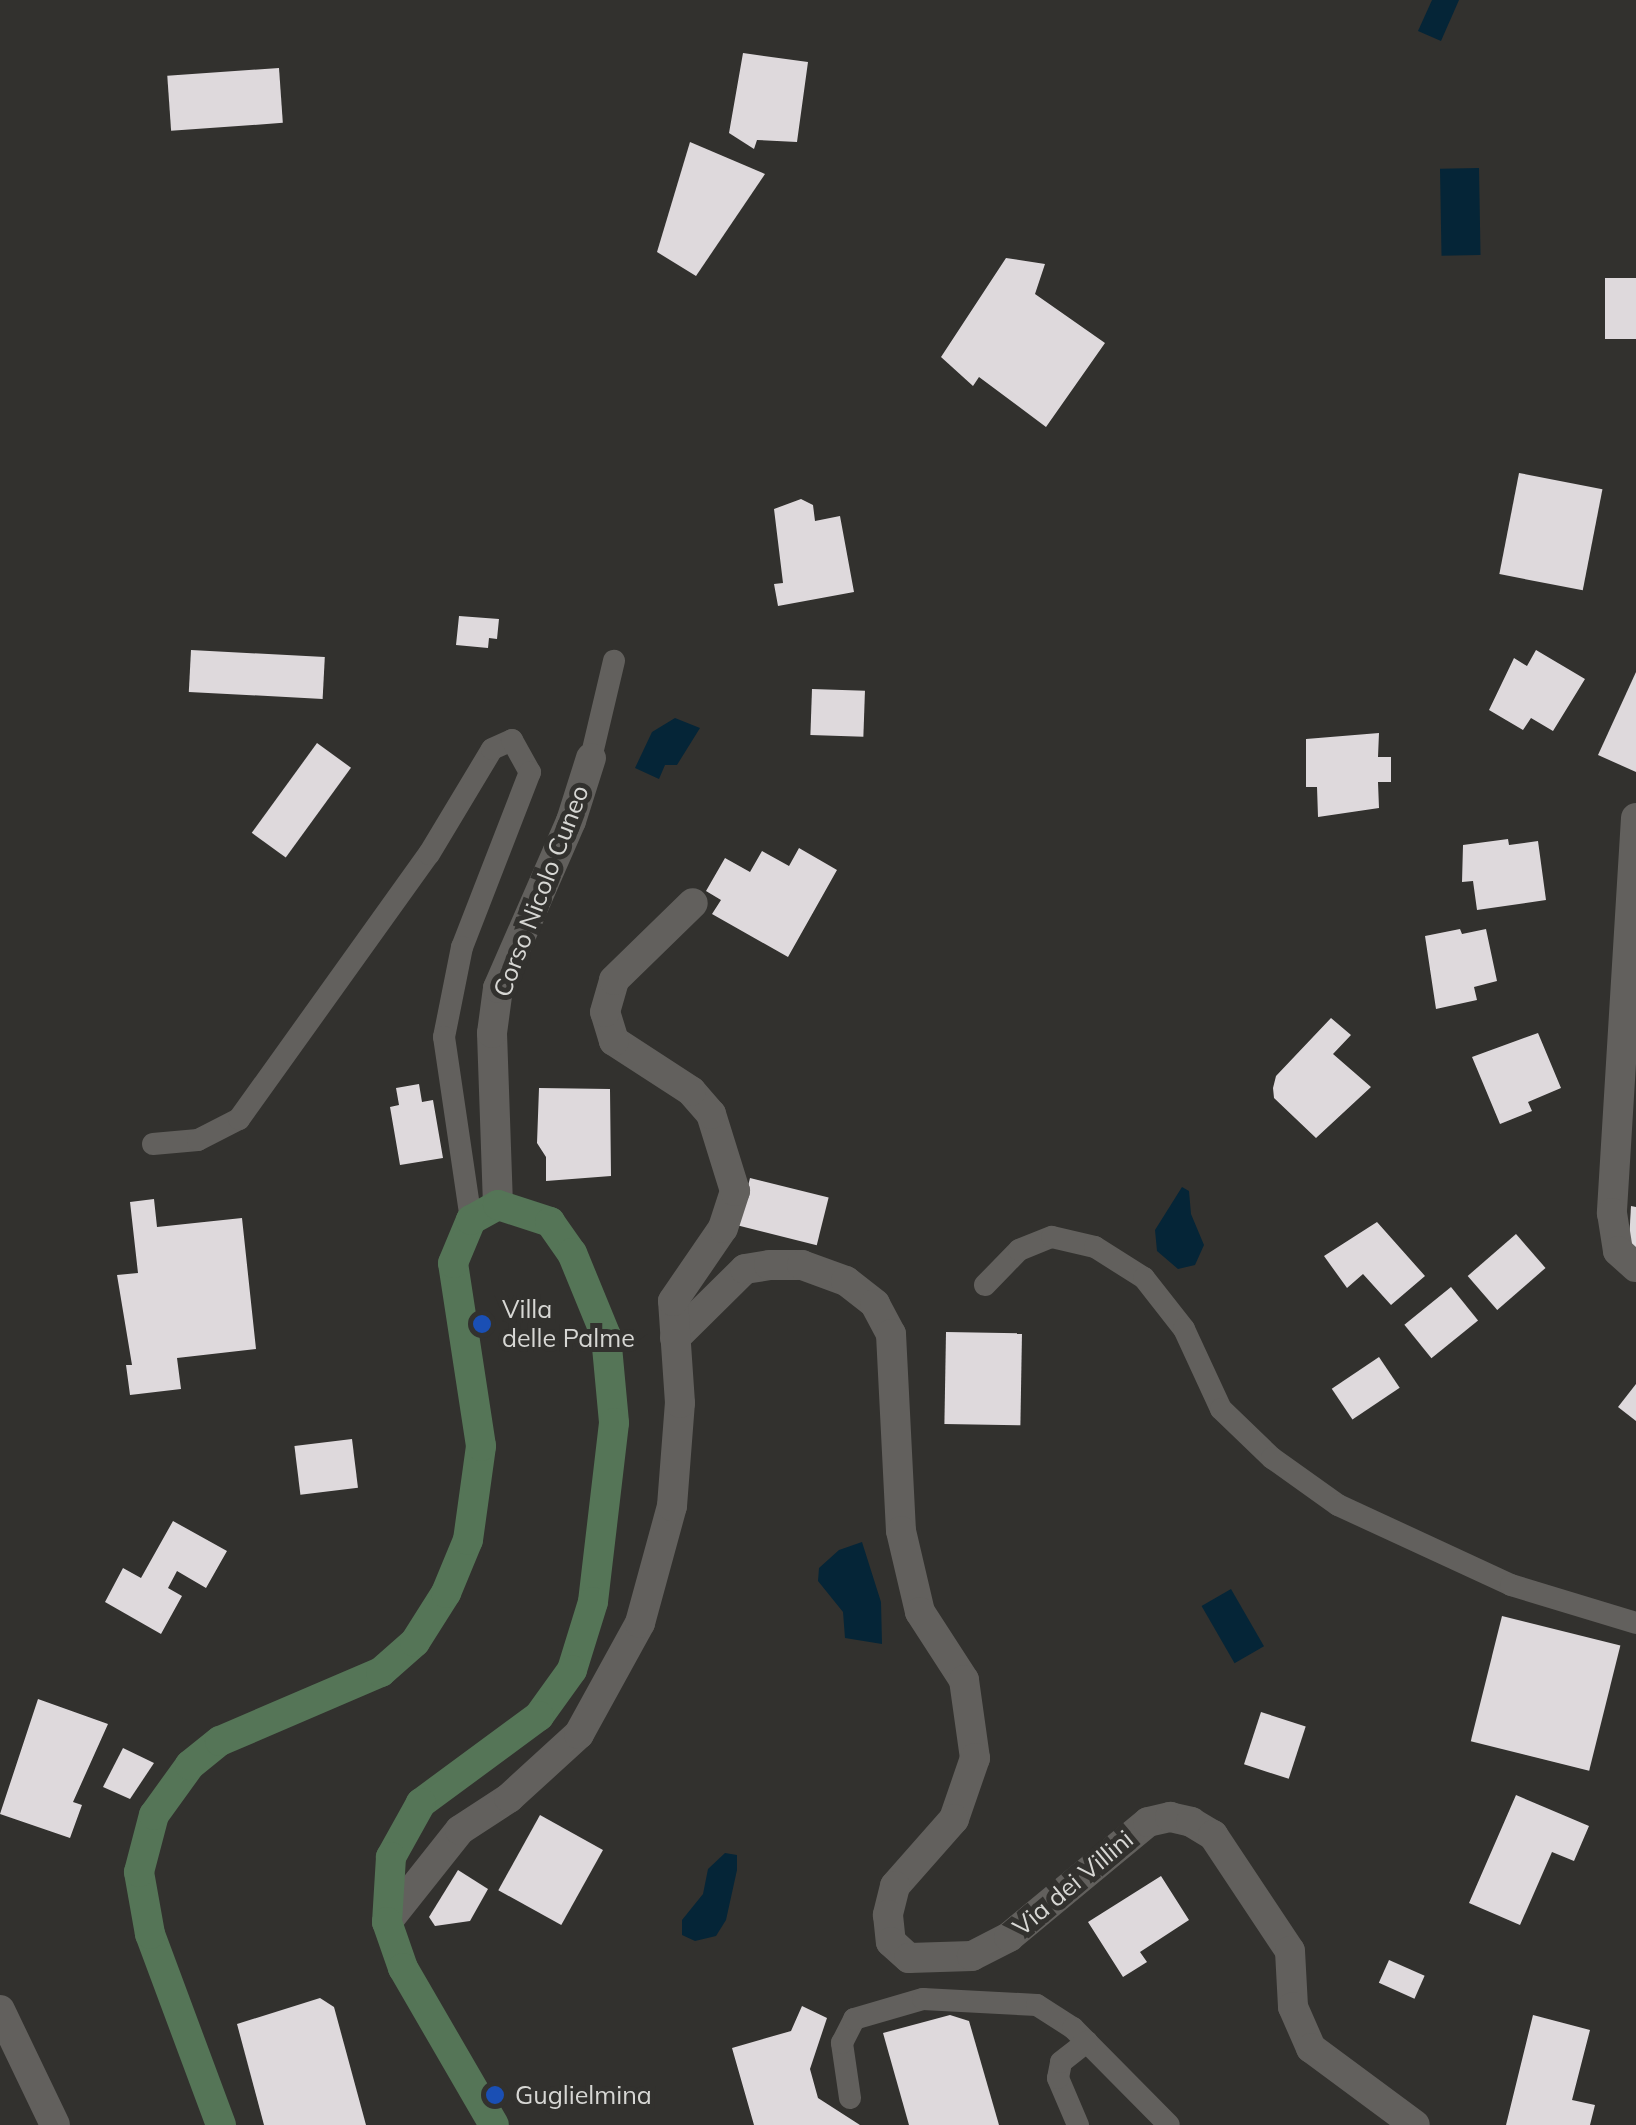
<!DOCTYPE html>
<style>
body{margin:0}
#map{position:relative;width:1636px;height:2125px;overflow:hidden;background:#32312e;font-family:Mulish,sans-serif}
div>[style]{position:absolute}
.water>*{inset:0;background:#052537;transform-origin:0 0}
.building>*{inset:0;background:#ded9dc;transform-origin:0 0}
.lane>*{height:22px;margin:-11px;padding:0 11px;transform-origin:11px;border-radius:11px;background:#62605d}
.street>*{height:30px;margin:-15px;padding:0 15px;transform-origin:15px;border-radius:15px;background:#62605d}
.secondary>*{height:30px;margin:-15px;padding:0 15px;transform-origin:15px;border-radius:15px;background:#557557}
.dots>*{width:28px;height:28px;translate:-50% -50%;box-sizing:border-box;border:5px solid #32312e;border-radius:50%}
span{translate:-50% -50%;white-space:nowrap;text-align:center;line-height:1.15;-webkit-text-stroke:10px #32312e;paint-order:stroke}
.street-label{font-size:25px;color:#d7d7d4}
.poi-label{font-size:25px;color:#d7d7d4}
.left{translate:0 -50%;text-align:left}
</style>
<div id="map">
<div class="water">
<i style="clip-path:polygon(1432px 0,1459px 0,1441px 41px,1418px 31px)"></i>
<i style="left:1479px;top:168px;width:87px;height:39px;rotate:89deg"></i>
<i style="clip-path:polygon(675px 718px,700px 728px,677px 765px,665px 765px,659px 779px,635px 768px,652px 732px)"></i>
<i style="clip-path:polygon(1182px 1187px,1189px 1191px,1191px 1214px,1204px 1245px,1195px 1265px,1178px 1269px,1157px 1251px,1155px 1230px)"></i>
<i style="clip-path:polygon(862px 1542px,881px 1602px,882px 1644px,845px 1638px,843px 1612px,818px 1581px,819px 1568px,839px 1550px)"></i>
<i style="left:1231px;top:1589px;width:66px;height:34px;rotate:60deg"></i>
<i style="clip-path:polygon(725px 1853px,737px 1855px,737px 1870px,726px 1920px,716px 1936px,695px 1941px,682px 1935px,682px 1920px,703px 1894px,708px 1869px)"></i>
</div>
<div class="building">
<i style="clip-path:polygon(743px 53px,808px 62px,797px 142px,757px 140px,754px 149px,729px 133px)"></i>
<i style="left:279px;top:68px;width:55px;height:112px;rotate:86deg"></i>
<i style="clip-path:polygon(690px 142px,765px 174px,696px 276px,657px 252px)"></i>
<i style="clip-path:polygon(1006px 258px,1045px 264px,1035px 294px,1105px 343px,1046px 427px,979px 377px,973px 386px,941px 357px)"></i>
<i style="left:1605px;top:278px;width:31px;height:61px"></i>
<i style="left:1519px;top:473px;width:85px;height:103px;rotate:11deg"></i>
<i style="clip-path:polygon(801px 499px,813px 505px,815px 521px,840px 516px,854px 592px,778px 606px,774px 584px,783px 583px,774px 509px)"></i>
<i style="clip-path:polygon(459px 616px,499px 619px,497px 639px,489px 638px,488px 648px,456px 645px)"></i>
<i style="left:191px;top:650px;width:134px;height:42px;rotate:3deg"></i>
<i style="clip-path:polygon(1536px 650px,1585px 679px,1553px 731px,1531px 718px,1523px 730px,1489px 710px,1514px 658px,1527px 666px)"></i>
<i style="clip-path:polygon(1636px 672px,1636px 772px,1598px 755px)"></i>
<i style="left:812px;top:689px;width:53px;height:46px;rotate:2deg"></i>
<i style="clip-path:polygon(1379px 733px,1378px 757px,1391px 757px,1391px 782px,1378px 782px,1379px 808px,1318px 817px,1317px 787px,1306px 787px,1306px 739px)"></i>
<i style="left:317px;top:743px;width:42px;height:111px;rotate:36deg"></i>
<i style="clip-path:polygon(1508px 839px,1509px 845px,1538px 841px,1546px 900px,1477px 910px,1473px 881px,1462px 882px,1463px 845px)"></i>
<i style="clip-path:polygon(799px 848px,837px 870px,788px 957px,712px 914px,721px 900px,706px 891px,725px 858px,750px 872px,762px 851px,789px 866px)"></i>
<i style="clip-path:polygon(1460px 929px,1462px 934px,1486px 929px,1497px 981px,1474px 987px,1477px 1000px,1436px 1009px,1425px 936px)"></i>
<i style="clip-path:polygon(1331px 1018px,1351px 1035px,1333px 1054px,1371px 1087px,1316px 1138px,1274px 1098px,1273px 1088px,1276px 1076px)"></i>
<i style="clip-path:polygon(1538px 1033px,1561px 1088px,1528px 1102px,1532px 1111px,1500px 1124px,1472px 1057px)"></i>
<i style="clip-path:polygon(419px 1084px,422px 1102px,433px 1100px,443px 1158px,400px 1165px,390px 1107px,399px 1105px,396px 1088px)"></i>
<i style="clip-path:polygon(539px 1088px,610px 1089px,611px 1176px,546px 1181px,546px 1157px,537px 1143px)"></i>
<i style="left:750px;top:1178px;width:81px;height:49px;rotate:14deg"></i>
<i style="clip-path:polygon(154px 1199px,157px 1227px,242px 1218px,256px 1349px,177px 1358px,181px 1389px,130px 1395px,126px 1365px,132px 1365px,117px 1275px,138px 1273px,130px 1202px)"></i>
<i style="clip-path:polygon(1631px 1206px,1636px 1207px,1636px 1262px,1628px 1259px)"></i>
<i style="clip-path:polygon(1377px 1222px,1425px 1276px,1391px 1305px,1363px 1274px,1347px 1288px,1324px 1256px)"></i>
<i style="left:1516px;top:1234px;width:45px;height:64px;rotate:49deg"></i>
<i style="left:1451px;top:1287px;width:43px;height:60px;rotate:51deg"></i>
<i style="left:946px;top:1332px;width:76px;height:92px;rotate:1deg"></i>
<i style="left:1379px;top:1357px;width:37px;height:57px;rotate:56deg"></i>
<i style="clip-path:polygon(1636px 1384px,1636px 1421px,1618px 1407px)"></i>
<i style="left:352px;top:1439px;width:49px;height:58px;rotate:83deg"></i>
<i style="clip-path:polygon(173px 1521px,227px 1551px,206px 1588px,177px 1571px,168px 1588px,182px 1596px,161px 1634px,105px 1602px,123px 1568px,141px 1578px)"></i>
<i style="left:1502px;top:1616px;width:122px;height:129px;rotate:14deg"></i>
<i style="clip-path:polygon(38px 1699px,108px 1724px,73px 1802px,82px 1805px,70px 1838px,0 1814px)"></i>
<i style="left:1261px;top:1712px;width:47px;height:55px;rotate:18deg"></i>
<i style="clip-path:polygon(123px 1748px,154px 1763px,130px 1799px,103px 1787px)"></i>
<i style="clip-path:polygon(1516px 1795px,1589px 1826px,1574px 1861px,1552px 1852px,1520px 1925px,1469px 1903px)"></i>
<i style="left:540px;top:1815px;width:72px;height:86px;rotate:29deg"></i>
<i style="clip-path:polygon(458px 1870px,488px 1889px,470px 1921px,435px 1926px,429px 1917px)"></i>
<i style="clip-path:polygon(1161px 1876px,1189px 1920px,1140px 1952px,1147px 1962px,1123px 1977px,1088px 1922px)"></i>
<i style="left:1389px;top:1960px;width:39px;height:25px;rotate:24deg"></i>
<i style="clip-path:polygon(320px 1998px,334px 2007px,366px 2125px,264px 2125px,237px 2024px)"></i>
<i style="clip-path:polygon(802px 2006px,827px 2018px,810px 2069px,818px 2098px,860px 2125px,754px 2125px,732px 2048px,791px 2031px)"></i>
<i style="clip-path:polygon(950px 2015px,969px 2021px,999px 2125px,909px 2125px,883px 2033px)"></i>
<i style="clip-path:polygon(1533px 2015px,1590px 2030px,1572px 2100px,1595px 2105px,1590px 2125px,1506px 2125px)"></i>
</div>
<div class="lane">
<i style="left:591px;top:758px;width:100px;rotate:-76.7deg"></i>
<i style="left:153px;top:1144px;width:45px;rotate:-5.1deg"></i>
<i style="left:198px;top:1140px;width:46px;rotate:-27.1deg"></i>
<i style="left:239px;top:1119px;width:326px;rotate:-54.4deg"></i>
<i style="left:429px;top:854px;width:122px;rotate:-59deg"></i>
<i style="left:492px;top:749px;width:22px;rotate:-24deg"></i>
<i style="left:512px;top:740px;width:37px;rotate:61deg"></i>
<i style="left:530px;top:772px;width:188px;rotate:111.2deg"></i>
<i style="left:462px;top:947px;width:92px;rotate:101.3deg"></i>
<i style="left:444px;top:1037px;width:185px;rotate:81.6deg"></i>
<i style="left:985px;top:1285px;width:49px;rotate:-45.8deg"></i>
<i style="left:1019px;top:1250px;width:35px;rotate:-22deg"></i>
<i style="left:1052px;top:1237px;width:44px;rotate:13.1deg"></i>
<i style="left:1095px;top:1247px;width:58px;rotate:32.3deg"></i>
<i style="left:1144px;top:1278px;width:65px;rotate:51.9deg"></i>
<i style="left:1184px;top:1329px;width:88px;rotate:65.2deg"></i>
<i style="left:1221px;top:1409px;width:71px;rotate:43.9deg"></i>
<i style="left:1272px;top:1458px;width:81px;rotate:35.5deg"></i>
<i style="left:1338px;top:1505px;width:191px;rotate:24.8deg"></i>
<i style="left:1511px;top:1585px;width:131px;rotate:16.9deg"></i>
<i style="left:850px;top:2098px;width:56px;rotate:-98.3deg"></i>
<i style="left:842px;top:2043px;width:27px;rotate:-63deg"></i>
<i style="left:854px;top:2019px;width:72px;rotate:-16.2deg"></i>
<i style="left:923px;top:1999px;width:114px;rotate:3deg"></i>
<i style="left:1037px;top:2005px;width:43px;rotate:32.6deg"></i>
<i style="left:1073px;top:2028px;width:136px;rotate:45.3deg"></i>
<i style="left:1078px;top:2125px;width:51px;rotate:-113.1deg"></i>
<i style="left:1058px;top:2078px;width:16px;rotate:-79deg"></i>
<i style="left:1061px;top:2062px;width:33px;rotate:-38deg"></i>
</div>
<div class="street">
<i style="left:1636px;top:818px;width:396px;rotate:93.5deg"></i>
<i style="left:1612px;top:1213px;width:38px;rotate:81deg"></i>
<i style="left:1618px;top:1251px;width:24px;rotate:42deg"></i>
<i style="left:498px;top:1205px;width:172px;rotate:-92deg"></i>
<i style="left:492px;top:1033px;width:45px;rotate:-82.4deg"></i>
<i style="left:498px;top:988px;width:182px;rotate:-66.4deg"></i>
<i style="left:571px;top:821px;width:66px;rotate:-72.4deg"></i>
<i style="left:675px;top:1338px;width:98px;rotate:-44.6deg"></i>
<i style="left:745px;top:1269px;width:24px;rotate:-9deg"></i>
<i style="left:769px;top:1265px;width:33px"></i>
<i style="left:802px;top:1265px;width:47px;rotate:20deg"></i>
<i style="left:846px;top:1281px;width:37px;rotate:38deg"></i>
<i style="left:875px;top:1304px;width:34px;rotate:62deg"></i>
<i style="left:891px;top:1334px;width:197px;rotate:87.1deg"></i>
<i style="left:901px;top:1531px;width:83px;rotate:76.8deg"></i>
<i style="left:920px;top:1612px;width:81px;rotate:57.1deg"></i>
<i style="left:964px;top:1680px;width:79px;rotate:82deg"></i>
<i style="left:975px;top:1758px;width:65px;rotate:109deg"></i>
<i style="left:954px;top:1819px;width:89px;rotate:131.4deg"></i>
<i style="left:895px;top:1886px;width:30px;rotate:104deg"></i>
<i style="left:888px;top:1915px;width:27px;rotate:84deg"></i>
<i style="left:891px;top:1942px;width:24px;rotate:42deg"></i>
<i style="left:909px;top:1958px;width:63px;rotate:-1.8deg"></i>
<i style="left:972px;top:1956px;width:42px;rotate:-27.2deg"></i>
<i style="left:1009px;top:1937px;width:180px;rotate:-39.6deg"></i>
<i style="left:1148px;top:1822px;width:23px;rotate:-13deg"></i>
<i style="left:1170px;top:1817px;width:22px;rotate:13deg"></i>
<i style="left:1191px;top:1822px;width:26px;rotate:31deg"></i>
<i style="left:1213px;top:1835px;width:139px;rotate:56.4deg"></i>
<i style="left:1290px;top:1951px;width:56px;rotate:86.9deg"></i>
<i style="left:1293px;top:2007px;width:45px;rotate:66.3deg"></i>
<i style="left:1311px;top:2048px;width:129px;rotate:36.5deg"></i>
<i style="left:387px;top:1922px;width:117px;rotate:-51.6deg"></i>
<i style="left:460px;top:1830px;width:59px;rotate:-33.1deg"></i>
<i style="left:509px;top:1798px;width:95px;rotate:-42.4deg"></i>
<i style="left:579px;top:1734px;width:127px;rotate:-61.2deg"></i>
<i style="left:640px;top:1623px;width:121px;rotate:-74.7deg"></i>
<i style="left:672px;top:1506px;width:103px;rotate:-85.6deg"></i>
<i style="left:680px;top:1403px;width:102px;rotate:-93.9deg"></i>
<i style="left:673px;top:1301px;width:88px;rotate:-55.6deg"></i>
<i style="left:723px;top:1228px;width:39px;rotate:-72deg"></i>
<i style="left:735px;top:1191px;width:81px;rotate:-107.3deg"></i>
<i style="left:711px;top:1114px;width:30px;rotate:-131deg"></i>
<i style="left:691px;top:1091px;width:92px;rotate:-147deg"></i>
<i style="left:614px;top:1041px;width:30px;rotate:-107deg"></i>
<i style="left:605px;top:1012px;width:33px;rotate:-74deg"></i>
<i style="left:614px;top:980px;width:110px;rotate:-44.3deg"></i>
<i style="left:0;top:2010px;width:127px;rotate:64.4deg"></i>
</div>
<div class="secondary">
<i style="left:221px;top:2125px;width:204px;rotate:-110.4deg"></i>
<i style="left:150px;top:1934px;width:63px;rotate:-100.1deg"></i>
<i style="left:139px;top:1872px;width:59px;rotate:-75.3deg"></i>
<i style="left:154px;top:1815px;width:62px;rotate:-54.2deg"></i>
<i style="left:190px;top:1765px;width:38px;rotate:-39deg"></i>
<i style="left:220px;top:1741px;width:175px;rotate:-23.2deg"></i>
<i style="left:381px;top:1672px;width:45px;rotate:-41.4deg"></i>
<i style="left:415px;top:1642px;width:58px;rotate:-57.7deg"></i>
<i style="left:446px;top:1593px;width:57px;rotate:-67.5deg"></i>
<i style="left:468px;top:1540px;width:95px;rotate:-82.1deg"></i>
<i style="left:481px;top:1446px;width:185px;rotate:-98.7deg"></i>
<i style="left:453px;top:1263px;width:47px;rotate:-67.3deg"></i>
<i style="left:471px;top:1220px;width:31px;rotate:-29deg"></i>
<i style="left:498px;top:1205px;width:55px;rotate:18.1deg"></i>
<i style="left:550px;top:1222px;width:38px;rotate:55deg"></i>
<i style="left:572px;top:1253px;width:90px;rotate:67.7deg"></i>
<i style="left:606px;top:1336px;width:87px;rotate:84.7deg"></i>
<i style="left:614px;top:1423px;width:180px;rotate:96.7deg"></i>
<i style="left:593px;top:1602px;width:71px;rotate:107.2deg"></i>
<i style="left:572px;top:1670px;width:57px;rotate:125.7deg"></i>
<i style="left:539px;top:1716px;width:147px;rotate:143.6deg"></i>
<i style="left:421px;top:1803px;width:62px;rotate:119.1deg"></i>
<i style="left:391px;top:1857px;width:65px;rotate:93.5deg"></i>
<i style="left:387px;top:1922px;width:49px;rotate:70.8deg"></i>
<i style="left:403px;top:1968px;width:181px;rotate:59.9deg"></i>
</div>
<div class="dots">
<i style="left:482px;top:1324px;background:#1a4fb4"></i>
<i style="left:495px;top:2095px;background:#1a4fb4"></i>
</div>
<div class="street-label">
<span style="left:541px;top:891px;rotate:-69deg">Corso Nicolo Cuneo</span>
<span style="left:1073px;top:1883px;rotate:-40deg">Via dei Villini</span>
</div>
<div class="poi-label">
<span class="left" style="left:502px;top:1324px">Villa<br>delle Palme</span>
<span class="left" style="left:515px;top:2095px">Guglielmina</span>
</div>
</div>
